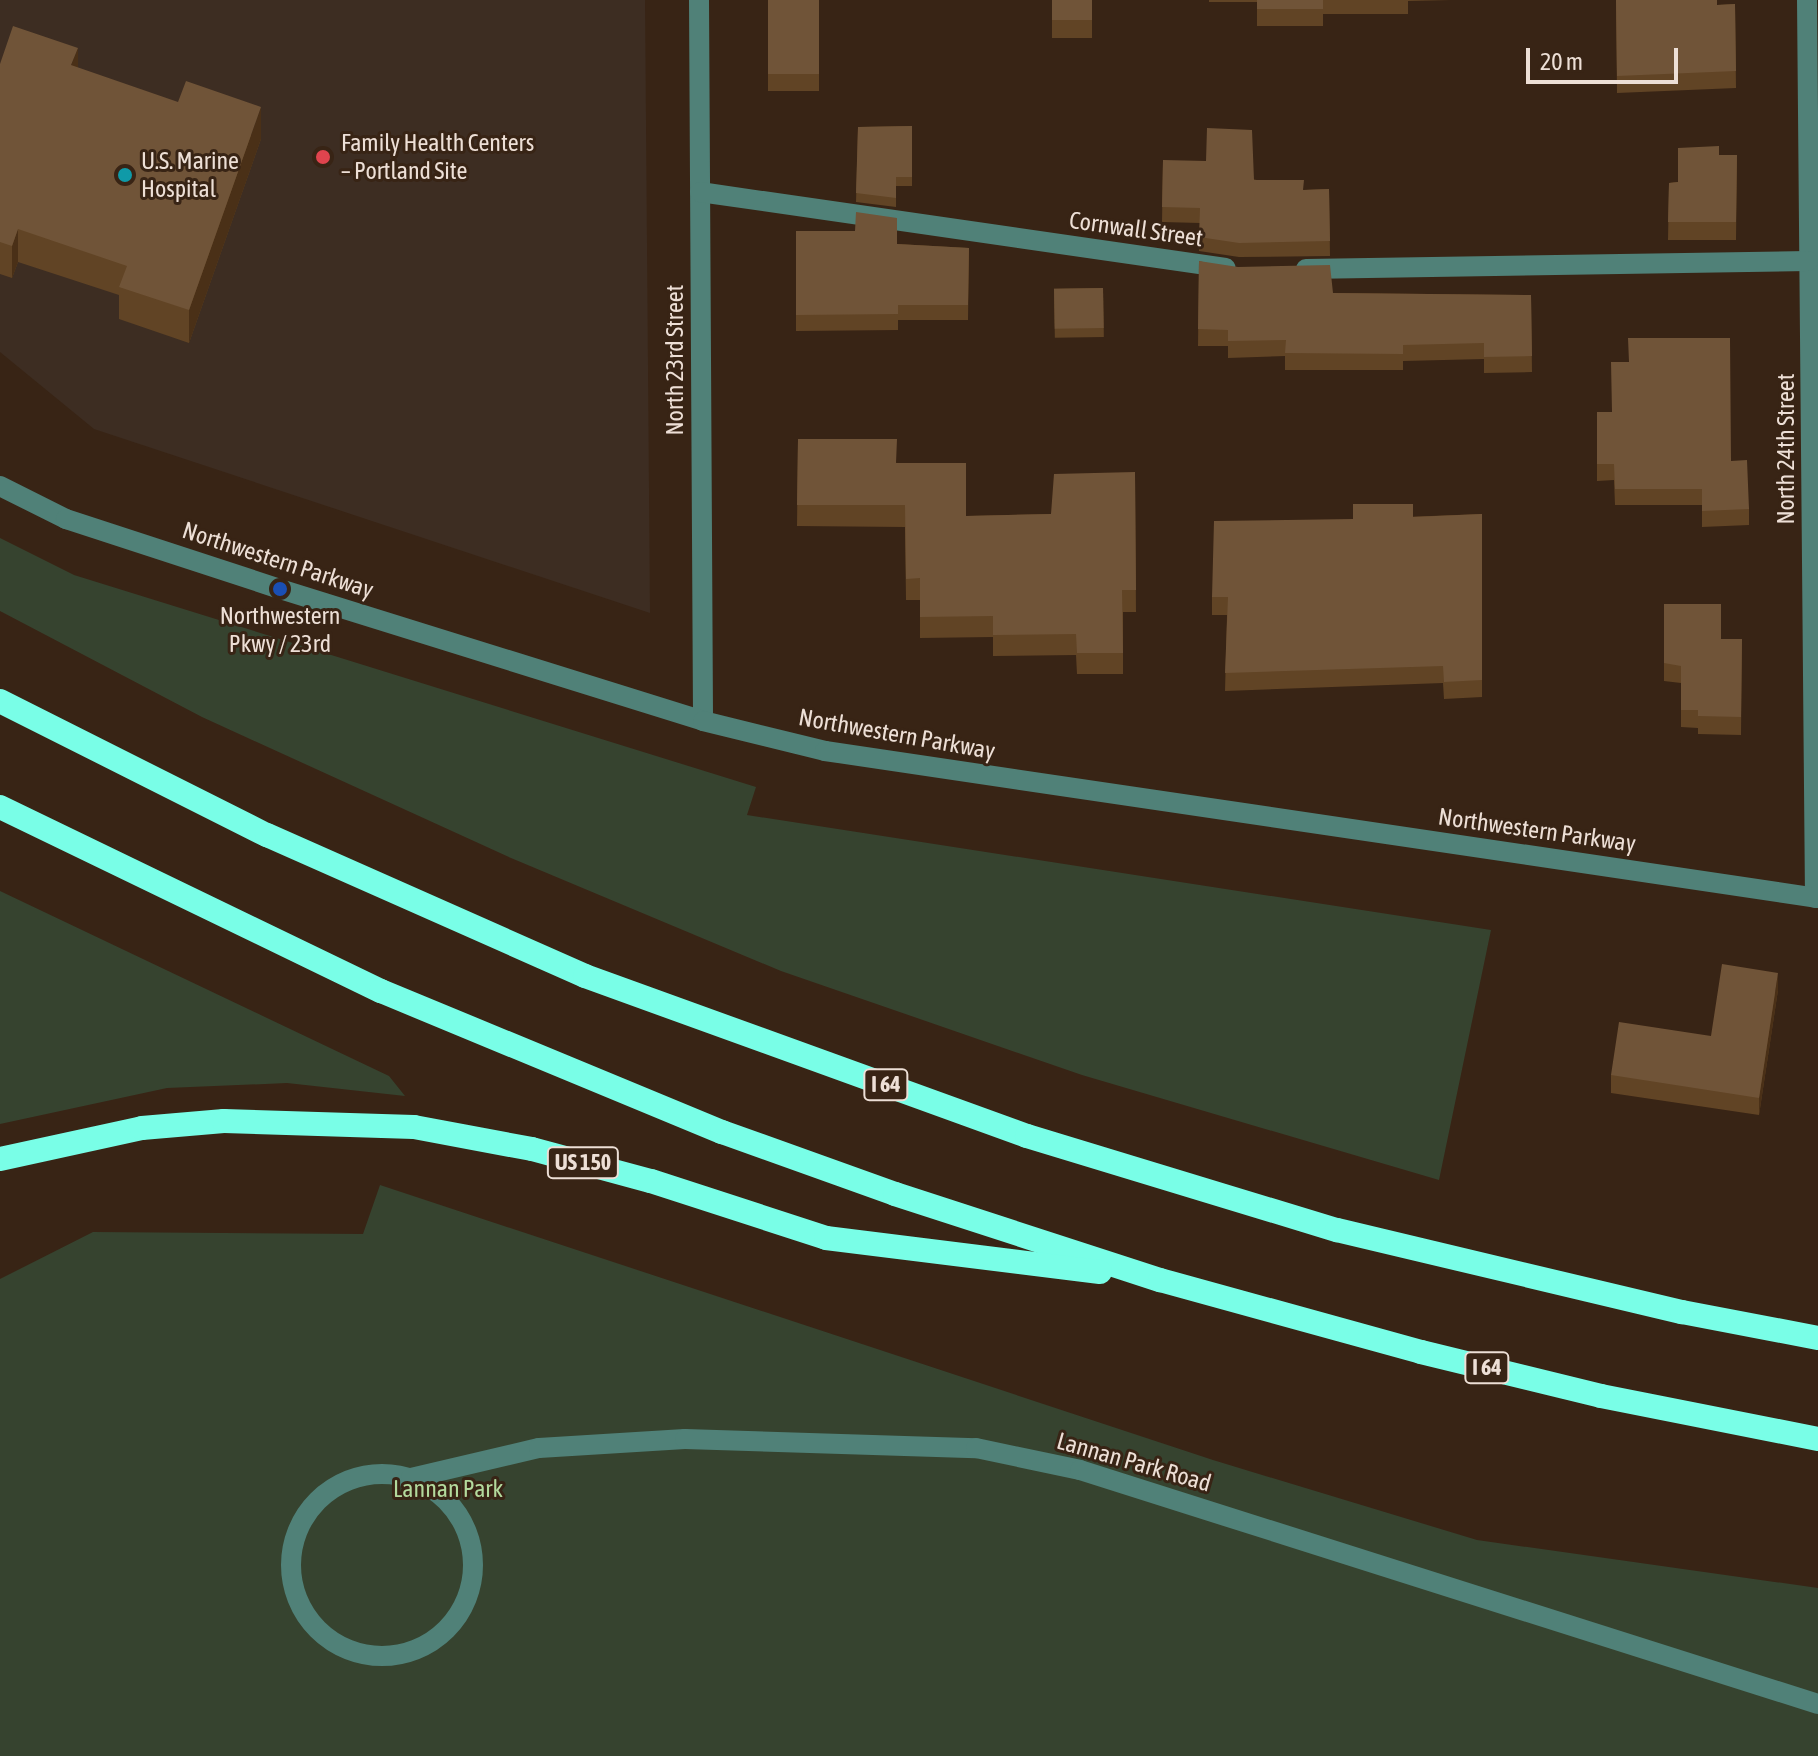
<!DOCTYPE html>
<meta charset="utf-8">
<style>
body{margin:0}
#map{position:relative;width:1818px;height:1756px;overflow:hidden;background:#382415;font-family:"Asap Condensed",sans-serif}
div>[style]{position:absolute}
.medical>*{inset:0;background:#3d2d22}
.green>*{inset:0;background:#36432f}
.minor>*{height:20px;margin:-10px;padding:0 10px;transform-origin:10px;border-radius:10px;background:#508178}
.minor>.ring{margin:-10px;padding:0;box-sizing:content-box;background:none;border:20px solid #508178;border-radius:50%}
.highway>*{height:24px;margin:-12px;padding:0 12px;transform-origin:12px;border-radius:12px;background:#79fee7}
.wall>*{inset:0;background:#614425;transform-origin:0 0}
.shaded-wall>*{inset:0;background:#4a3017}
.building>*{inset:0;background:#705438;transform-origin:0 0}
.dots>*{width:22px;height:22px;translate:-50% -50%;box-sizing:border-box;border:4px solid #382415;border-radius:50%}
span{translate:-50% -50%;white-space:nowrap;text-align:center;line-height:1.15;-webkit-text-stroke:6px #382415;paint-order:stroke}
.shield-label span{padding:2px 6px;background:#382415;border:2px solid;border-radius:6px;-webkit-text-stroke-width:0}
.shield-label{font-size:22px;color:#eddfd6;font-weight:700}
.poi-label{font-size:24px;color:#eddfd6}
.left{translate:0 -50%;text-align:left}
.street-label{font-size:24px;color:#eddfd6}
.park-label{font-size:24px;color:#b3da9d}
.scale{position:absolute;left:1526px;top:48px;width:152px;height:36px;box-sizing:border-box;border:4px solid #eddfd6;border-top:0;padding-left:10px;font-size:24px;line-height:28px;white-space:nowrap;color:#eddfd6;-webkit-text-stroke:6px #382415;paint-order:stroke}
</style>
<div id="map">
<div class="medical">
<i style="clip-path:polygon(0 0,645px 0,650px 613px,94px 429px,0 352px)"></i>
</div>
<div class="green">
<i style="clip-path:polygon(0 538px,74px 575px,756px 787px,747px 815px,1491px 930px,1439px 1180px,1082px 1075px,781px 971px,511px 858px,202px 717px,0 611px)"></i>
<i style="clip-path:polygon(0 891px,389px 1076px,405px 1096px,287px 1083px,167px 1088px,0 1124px)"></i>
<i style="clip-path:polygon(380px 1185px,1213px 1460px,1477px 1540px,1818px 1588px,1818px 1756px,0 1756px,0 1279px,93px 1232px,363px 1234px)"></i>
</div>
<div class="minor">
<i style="left:699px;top:0;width:721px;rotate:89.68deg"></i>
<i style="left:1807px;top:0;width:898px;rotate:89.49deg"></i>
<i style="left:700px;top:192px;width:531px;rotate:8.22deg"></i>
<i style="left:1306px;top:269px;width:502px;rotate:-0.91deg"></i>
<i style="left:0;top:486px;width:74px;rotate:26.6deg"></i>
<i style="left:66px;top:519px;width:225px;rotate:18.1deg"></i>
<i style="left:280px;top:589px;width:443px;rotate:17.3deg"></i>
<i style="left:703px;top:721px;width:126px;rotate:13.8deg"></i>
<i style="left:825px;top:751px;width:1004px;rotate:8.42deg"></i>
<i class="ring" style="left:291px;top:1474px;width:162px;height:162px"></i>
<i style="left:411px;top:1478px;width:131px;rotate:-13.2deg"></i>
<i style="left:539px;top:1448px;width:146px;rotate:-3.5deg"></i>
<i style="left:685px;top:1439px;width:291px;rotate:1.8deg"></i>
<i style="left:976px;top:1448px;width:106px;rotate:11.9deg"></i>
<i style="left:1080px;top:1470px;width:774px;rotate:17.59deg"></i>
</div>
<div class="highway">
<i style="left:0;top:701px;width:299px;rotate:26.7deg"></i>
<i style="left:267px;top:835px;width:348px;rotate:23.9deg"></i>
<i style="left:585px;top:976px;width:470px;rotate:19.9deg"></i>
<i style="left:1027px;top:1136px;width:324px;rotate:16.9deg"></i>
<i style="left:1337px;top:1230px;width:355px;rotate:13.4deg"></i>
<i style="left:1682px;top:1312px;width:138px;rotate:10.8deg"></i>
<i style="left:0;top:807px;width:423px;rotate:25.8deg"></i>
<i style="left:381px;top:991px;width:369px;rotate:22.5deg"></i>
<i style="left:722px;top:1132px;width:184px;rotate:19.7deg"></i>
<i style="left:895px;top:1194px;width:279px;rotate:18deg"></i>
<i style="left:1160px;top:1280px;width:271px;rotate:15.4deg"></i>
<i style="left:1421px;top:1352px;width:185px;rotate:13.7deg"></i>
<i style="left:1601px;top:1396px;width:221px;rotate:11.2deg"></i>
<i style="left:0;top:1159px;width:145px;rotate:-12.3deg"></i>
<i style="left:142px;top:1128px;width:82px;rotate:-4.9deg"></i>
<i style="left:224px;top:1121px;width:190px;rotate:1.8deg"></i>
<i style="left:414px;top:1127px;width:120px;rotate:10.6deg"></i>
<i style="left:532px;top:1149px;width:123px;rotate:15.1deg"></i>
<i style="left:651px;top:1181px;width:184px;rotate:18deg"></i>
<i style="left:826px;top:1238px;width:276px;rotate:7.1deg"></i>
</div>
<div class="wall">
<i style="left:768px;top:0;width:51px;height:91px"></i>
<i style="left:1052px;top:0;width:40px;height:38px"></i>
<i style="clip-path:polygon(1209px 0,1451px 0,1408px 1px,1408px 14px,1323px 14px,1323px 26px,1257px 26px,1257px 2px,1209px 2px)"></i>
<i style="clip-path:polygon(1616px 0,1717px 5px,1735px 4px,1736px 88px,1617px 93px)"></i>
<i style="clip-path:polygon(0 64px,78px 68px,261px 139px,189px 343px,119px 319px,119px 295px,18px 262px,12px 278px,0 274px)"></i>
<i style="clip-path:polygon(912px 126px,912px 186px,896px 186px,896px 207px,856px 202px,858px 127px)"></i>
<i style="clip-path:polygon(1719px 155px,1737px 155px,1736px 240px,1668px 240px,1669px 183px,1678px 182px)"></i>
<i style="clip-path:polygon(1163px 160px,1304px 190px,1329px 189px,1330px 256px,1239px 257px,1199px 251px,1200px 223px,1162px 222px)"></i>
<i style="clip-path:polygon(796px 231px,897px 244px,969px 248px,968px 320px,898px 320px,898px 330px,796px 331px)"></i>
<i style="clip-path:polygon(1199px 261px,1333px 293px,1531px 295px,1532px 372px,1484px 373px,1484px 359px,1403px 361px,1403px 370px,1285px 370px,1285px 356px,1228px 358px,1228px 346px,1198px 346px)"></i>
<i style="left:1103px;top:288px;width:49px;height:49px;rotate:89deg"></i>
<i style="clip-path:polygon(1597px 412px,1731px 461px,1749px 509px,1749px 525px,1702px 527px,1702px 505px,1615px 505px,1614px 480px,1597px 481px)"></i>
<i style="clip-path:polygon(798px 439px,897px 463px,966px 516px,1051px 514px,1135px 472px,1136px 612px,1123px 612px,1123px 674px,1077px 674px,1076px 655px,993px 656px,993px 637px,920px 638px,920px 600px,906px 600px,905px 527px,797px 526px)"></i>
<i style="clip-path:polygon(1482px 514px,1482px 697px,1444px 699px,1443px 683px,1225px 691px,1227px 615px,1212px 615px,1212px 597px,1353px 519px)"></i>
<i style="clip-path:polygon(1664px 604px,1721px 639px,1742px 639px,1741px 735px,1698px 734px,1698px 728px,1681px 727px,1681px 683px,1664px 681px)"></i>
<i style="clip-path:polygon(1778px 990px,1759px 1115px,1611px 1093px,1611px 1075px,1711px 1036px)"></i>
</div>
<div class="shaded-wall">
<i style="clip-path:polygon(78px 48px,78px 80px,71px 65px)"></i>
<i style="clip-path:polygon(261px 107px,261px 139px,189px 343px,189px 310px)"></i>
<i style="clip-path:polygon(18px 229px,18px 262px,12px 278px,12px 246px)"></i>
<i style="clip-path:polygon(1778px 973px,1778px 990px,1759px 1115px,1759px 1098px)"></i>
</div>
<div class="building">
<i style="left:768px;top:0;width:51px;height:74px"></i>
<i style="left:1052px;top:0;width:40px;height:20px"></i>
<i style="left:1257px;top:0;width:66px;height:9px"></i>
<i style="clip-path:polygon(1616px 0,1717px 0,1717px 5px,1735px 4px,1736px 71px,1617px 76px)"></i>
<i style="clip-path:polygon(13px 26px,78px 48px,71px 65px,178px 102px,186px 81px,261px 107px,189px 310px,119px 287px,127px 266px,18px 229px,12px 246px,0 242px,0 64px)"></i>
<i style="clip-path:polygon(912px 126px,912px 177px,896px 177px,896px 198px,856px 193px,858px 127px)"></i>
<i style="clip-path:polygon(1207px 128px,1252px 130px,1254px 180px,1304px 180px,1303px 190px,1329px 189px,1330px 241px,1239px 243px,1199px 237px,1200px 208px,1162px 207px,1163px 160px,1206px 161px)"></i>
<i style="clip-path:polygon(1719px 146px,1719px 155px,1737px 155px,1736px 222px,1668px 222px,1669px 183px,1678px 182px,1678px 148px)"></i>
<i style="clip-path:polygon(856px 212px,897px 218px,897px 244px,969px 248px,968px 305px,898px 305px,898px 314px,796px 315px,796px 231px,855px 231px)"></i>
<i style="clip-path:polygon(1199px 261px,1238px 267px,1330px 265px,1333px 293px,1531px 295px,1532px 356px,1484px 357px,1484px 343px,1403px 345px,1403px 354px,1285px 353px,1286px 340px,1228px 341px,1228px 330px,1198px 329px)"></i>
<i style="left:1103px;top:288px;width:40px;height:49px;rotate:89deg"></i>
<i style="clip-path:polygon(1628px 338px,1730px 338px,1731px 461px,1747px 460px,1749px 509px,1702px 511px,1702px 489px,1615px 489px,1614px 464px,1597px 464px,1597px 412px,1612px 412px,1611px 362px,1629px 362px)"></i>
<i style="clip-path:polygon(798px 439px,897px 439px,896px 463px,966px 463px,966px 516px,1051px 514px,1054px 474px,1135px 472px,1136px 590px,1122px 590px,1123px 653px,1077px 653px,1076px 634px,993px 635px,993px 616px,920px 617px,920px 578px,906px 579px,905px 505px,797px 505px)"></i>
<i style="clip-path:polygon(1353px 504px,1413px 504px,1413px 517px,1482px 514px,1482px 680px,1444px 682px,1443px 666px,1225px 673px,1228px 597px,1212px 597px,1214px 521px,1353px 519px)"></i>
<i style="clip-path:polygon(1664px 604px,1721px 604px,1721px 639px,1742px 639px,1741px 717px,1698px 716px,1698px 710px,1681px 710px,1681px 666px,1664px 663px)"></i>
<i style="clip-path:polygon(1722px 964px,1778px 973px,1759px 1098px,1611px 1075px,1619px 1022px,1711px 1036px)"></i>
</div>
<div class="dots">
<i style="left:323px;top:157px;background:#e0444e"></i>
<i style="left:125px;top:175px;background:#0f9aa8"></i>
<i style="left:280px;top:589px;background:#1a4fb4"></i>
</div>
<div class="shield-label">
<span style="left:886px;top:1085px">I 64</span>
<span style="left:583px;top:1163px">US 150</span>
<span style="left:1487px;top:1368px">I 64</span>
</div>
<div class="poi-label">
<span class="left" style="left:341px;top:157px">Family Health Centers<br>– Portland Site</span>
<span class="left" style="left:141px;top:175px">U.S. Marine<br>Hospital</span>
<span style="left:280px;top:630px">Northwestern<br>Pkwy / 23rd</span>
</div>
<div class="street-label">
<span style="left:1136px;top:229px;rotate:8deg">Cornwall Street</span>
<span style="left:675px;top:360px;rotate:-90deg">North 23rd Street</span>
<span style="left:1786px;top:449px;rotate:-90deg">North 24th Street</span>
<span style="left:278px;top:560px;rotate:18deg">Northwestern Parkway</span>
<span style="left:897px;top:734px;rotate:10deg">Northwestern Parkway</span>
<span style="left:1537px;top:830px;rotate:8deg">Northwestern Parkway</span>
<span style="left:1134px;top:1462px;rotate:16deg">Lannan Park Road</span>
</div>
<div class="park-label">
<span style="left:448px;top:1489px">Lannan Park</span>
</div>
<div class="scale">20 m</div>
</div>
